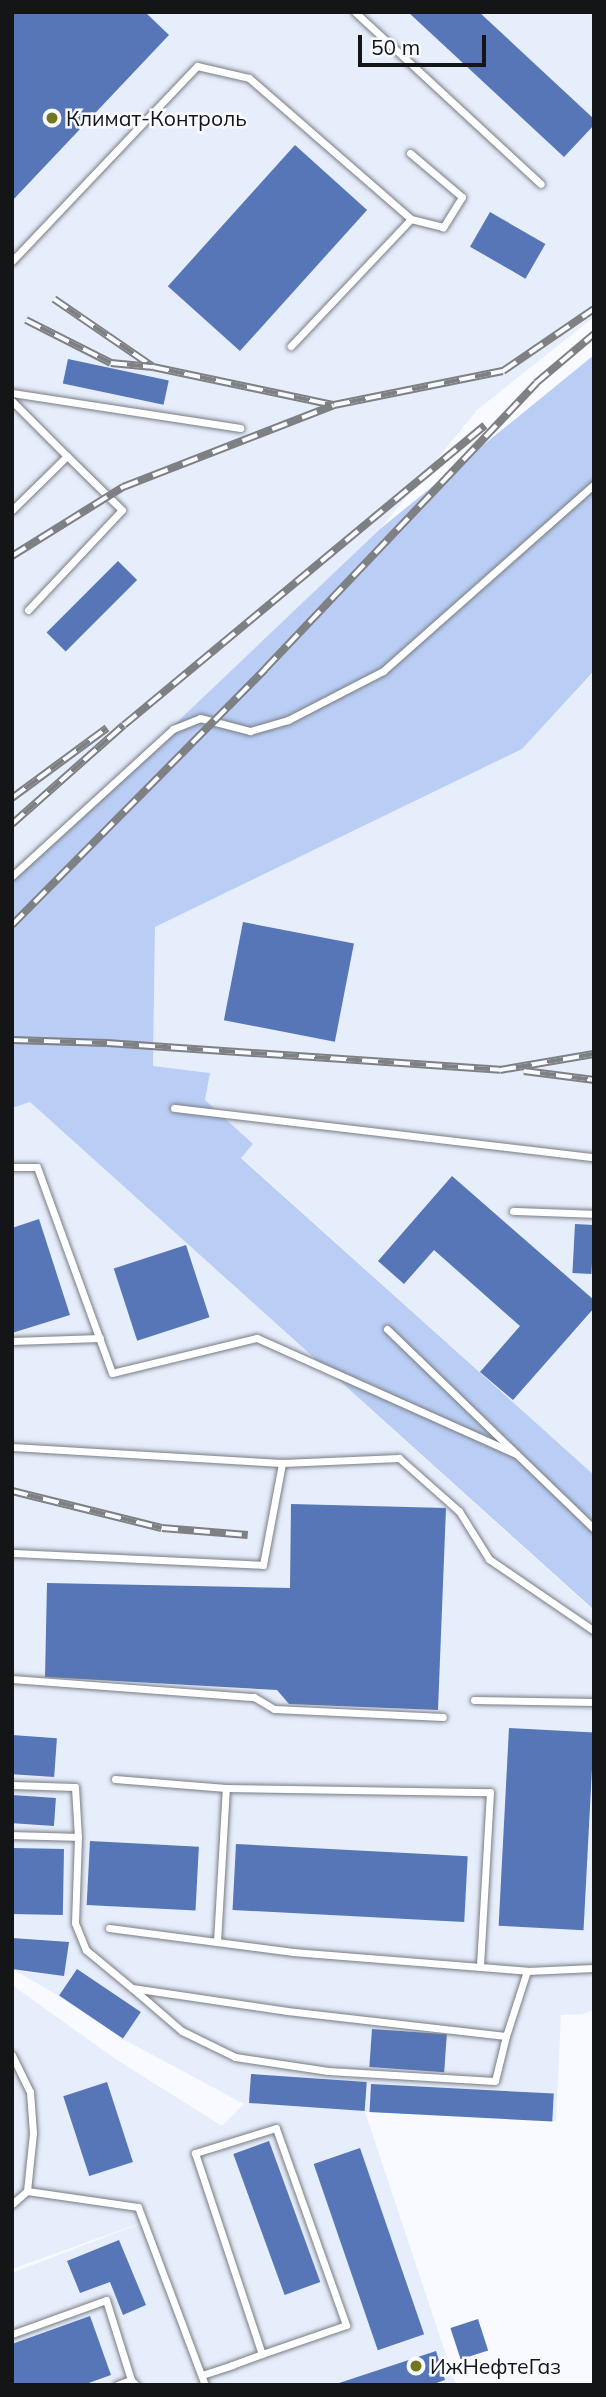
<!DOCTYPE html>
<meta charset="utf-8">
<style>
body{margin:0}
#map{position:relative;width:606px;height:2397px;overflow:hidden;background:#f8faff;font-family:Mulish,sans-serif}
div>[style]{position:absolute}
.built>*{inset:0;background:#e6edfb}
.green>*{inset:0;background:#bacef5}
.building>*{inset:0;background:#5676b7;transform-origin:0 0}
.roads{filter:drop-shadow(0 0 2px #787c82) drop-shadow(0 0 2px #787c82)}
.service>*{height:7px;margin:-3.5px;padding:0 3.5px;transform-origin:3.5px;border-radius:3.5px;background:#fff}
.rail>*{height:8px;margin-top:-4px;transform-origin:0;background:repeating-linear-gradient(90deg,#f8faff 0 16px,#7e8083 0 32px);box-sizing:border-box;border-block:2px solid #7e8083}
.dots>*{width:19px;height:19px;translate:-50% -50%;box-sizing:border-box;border:4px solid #f8faff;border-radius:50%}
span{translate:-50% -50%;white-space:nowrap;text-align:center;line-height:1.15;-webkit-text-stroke:5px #f8faff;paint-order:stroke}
.poi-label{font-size:21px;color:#141517}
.left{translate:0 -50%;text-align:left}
.frame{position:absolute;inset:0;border:14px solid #141517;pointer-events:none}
.scale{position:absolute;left:358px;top:35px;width:128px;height:32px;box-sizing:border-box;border:4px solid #141517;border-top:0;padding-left:9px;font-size:21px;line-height:24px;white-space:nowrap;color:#141517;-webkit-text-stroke:5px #f8faff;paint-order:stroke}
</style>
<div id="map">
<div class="built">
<i style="clip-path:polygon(12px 12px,594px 12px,594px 317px,477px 410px,380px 529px,12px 879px)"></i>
<i style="clip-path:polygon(594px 672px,594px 1475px,241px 1157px,253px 1144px,205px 1100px,153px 1066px,155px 927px,522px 749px)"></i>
<i style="clip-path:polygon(30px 1102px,594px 1611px,594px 2010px,582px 2014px,561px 2015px,556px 2121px,365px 2112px,456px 2385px,12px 2385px,12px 2273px,168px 2213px,12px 2269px,12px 1985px,117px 2060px,222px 2126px,244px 2104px,123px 2039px,59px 1996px,12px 1969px,12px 1108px)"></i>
</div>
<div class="green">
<i style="clip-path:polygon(594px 355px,594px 671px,522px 749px,155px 927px,153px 1066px,210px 1073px,205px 1100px,253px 1144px,241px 1158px,594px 1475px,594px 1610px,30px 1102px,12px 1108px,12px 879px,380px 529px)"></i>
</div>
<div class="building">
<i style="clip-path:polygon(12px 12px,145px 12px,169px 35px,12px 201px)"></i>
<i style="clip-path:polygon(408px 12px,479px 12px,594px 119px,594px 125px,564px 157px)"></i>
<i style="left:295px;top:145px;width:97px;height:190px;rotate:42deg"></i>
<i style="left:490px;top:212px;width:64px;height:40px;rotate:30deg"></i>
<i style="left:68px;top:359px;width:103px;height:25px;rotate:12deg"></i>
<i style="left:118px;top:561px;width:27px;height:101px;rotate:45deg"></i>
<i style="left:243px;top:922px;width:113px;height:100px;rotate:11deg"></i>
<i style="clip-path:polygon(452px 1176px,594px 1300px,594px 1308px,513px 1400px,480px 1372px,520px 1326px,434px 1250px,404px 1284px,378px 1261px)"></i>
<i style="clip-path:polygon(39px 1219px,70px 1315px,12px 1333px,12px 1228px)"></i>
<i style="left:575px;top:1224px;width:19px;height:49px;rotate:3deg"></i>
<i style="left:186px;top:1245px;width:76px;height:76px;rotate:72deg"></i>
<i style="clip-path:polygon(291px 1504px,446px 1508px,438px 1710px,289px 1704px,277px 1690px,45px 1677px,47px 1583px,290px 1588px)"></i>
<i style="left:509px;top:1728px;width:85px;height:198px;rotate:3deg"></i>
<i style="left:12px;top:1735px;width:45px;height:39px;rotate:4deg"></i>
<i style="left:12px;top:1795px;width:44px;height:28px;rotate:4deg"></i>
<i style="left:90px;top:1841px;width:109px;height:64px;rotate:3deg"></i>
<i style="left:236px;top:1844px;width:232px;height:66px;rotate:3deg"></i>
<i style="left:12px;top:1848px;width:52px;height:66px;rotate:1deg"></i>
<i style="clip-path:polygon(12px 1938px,69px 1942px,64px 1976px,12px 1969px)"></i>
<i style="left:77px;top:1969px;width:77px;height:32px;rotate:34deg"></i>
<i style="left:372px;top:2029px;width:75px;height:38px;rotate:4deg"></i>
<i style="left:251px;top:2074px;width:116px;height:29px;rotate:4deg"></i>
<i style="left:107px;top:2082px;width:84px;height:46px;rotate:72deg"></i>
<i style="left:371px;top:2084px;width:183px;height:28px;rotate:3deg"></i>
<i style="left:269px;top:2141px;width:150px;height:38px;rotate:70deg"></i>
<i style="left:360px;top:2148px;width:197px;height:49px;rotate:71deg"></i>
<i style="clip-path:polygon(119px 2240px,146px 2305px,123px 2315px,110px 2282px,80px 2293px,67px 2261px)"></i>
<i style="clip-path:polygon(90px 2316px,111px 2375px,83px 2385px,12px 2385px,12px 2344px)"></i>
<i style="left:478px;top:2319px;width:33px;height:29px;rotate:72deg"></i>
<i style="clip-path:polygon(436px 2351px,445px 2380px,431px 2385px,333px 2385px)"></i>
</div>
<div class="roads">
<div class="service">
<i style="left:355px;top:12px;width:253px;rotate:42.8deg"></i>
<i style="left:410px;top:153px;width:68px;rotate:40.2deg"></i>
<i style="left:462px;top:197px;width:36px;rotate:122deg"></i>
<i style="left:443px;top:227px;width:33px;rotate:-166deg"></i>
<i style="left:12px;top:261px;width:269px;rotate:-46.5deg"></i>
<i style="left:197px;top:66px;width:53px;rotate:13deg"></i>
<i style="left:249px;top:78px;width:215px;rotate:41deg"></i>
<i style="left:411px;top:219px;width:175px;rotate:133.4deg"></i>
<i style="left:12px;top:393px;width:231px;rotate:8.7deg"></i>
<i style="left:12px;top:401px;width:78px;rotate:45deg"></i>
<i style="left:67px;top:456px;width:77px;rotate:135.5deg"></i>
<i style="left:28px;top:610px;width:137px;rotate:-46.8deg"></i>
<i style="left:122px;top:510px;width:77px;rotate:-135.5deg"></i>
<i style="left:12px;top:876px;width:218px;rotate:-42.4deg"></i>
<i style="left:173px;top:729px;width:29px;rotate:-22deg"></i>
<i style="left:200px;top:718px;width:52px;rotate:14.6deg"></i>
<i style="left:250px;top:731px;width:40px;rotate:-16deg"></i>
<i style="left:288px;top:720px;width:107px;rotate:-27.3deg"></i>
<i style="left:383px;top:671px;width:282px;rotate:-41.5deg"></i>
<i style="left:174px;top:1108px;width:423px;rotate:6.7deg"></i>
<i style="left:12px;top:1167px;width:25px"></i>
<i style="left:37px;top:1167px;width:219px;rotate:70deg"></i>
<i style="left:112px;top:1373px;width:149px;rotate:-13.6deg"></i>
<i style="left:257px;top:1338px;width:284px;rotate:24.1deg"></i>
<i style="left:513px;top:1211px;width:81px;rotate:2.1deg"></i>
<i style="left:387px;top:1329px;width:288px;rotate:44deg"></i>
<i style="left:12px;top:1341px;width:88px;rotate:-2deg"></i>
<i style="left:12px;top:1447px;width:270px;rotate:3.4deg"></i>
<i style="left:282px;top:1463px;width:117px;rotate:-2.4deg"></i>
<i style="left:399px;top:1458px;width:80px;rotate:41.5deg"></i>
<i style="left:459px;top:1511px;width:57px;rotate:58deg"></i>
<i style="left:489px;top:1559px;width:127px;rotate:34.4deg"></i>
<i style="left:12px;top:1553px;width:251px;rotate:2.7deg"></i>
<i style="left:263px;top:1565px;width:104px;rotate:-79.4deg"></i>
<i style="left:12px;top:1679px;width:243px;rotate:4.3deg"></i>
<i style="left:254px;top:1697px;width:23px;rotate:31deg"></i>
<i style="left:274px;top:1709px;width:169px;rotate:2.7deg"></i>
<i style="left:474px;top:1700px;width:120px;rotate:1deg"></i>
<i style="left:115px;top:1779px;width:111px;rotate:4.6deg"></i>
<i style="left:226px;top:1788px;width:264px;rotate:0.9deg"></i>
<i style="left:490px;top:1792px;width:175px;rotate:93.3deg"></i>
<i style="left:12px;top:1785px;width:63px;rotate:1.8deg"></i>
<i style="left:75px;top:1787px;width:50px;rotate:86.6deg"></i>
<i style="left:78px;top:1837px;width:86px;rotate:92deg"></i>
<i style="left:75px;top:1923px;width:29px;rotate:68deg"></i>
<i style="left:86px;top:1950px;width:60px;rotate:39.6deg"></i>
<i style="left:132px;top:1988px;width:157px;rotate:8.4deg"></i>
<i style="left:287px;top:2011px;width:220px;rotate:6.5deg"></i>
<i style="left:506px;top:2036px;width:68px;rotate:-72.1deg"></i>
<i style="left:527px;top:1971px;width:67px;rotate:-2.6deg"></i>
<i style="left:12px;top:1835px;width:66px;rotate:1.7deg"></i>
<i style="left:109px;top:1928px;width:186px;rotate:7.4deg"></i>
<i style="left:293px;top:1952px;width:235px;rotate:4.6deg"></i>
<i style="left:217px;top:1942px;width:154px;rotate:-86.7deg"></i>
<i style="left:132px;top:1988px;width:66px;rotate:40.7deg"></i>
<i style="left:182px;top:2031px;width:59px;rotate:26.1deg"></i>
<i style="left:235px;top:2057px;width:94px;rotate:8.6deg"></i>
<i style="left:328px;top:2071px;width:167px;rotate:3.4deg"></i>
<i style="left:495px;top:2081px;width:46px;rotate:-76.3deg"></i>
<i style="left:12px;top:2055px;width:41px;rotate:64.1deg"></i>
<i style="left:30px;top:2092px;width:41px;rotate:85.8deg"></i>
<i style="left:33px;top:2133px;width:58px;rotate:95.9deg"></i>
<i style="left:12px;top:2204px;width:20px;rotate:-41deg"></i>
<i style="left:27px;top:2191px;width:112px;rotate:8.2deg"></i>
<i style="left:138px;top:2207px;width:190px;rotate:69.4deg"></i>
<i style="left:12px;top:2334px;width:100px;rotate:-19.9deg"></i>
<i style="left:106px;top:2300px;width:84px;rotate:72.6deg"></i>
<i style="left:131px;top:2380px;width:7px;rotate:45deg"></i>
<i style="left:202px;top:2375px;width:32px;rotate:-18deg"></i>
<i style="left:232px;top:2365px;width:32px;rotate:-20deg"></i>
<i style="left:262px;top:2354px;width:89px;rotate:-19deg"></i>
<i style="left:346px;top:2325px;width:209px;rotate:-109.6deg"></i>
<i style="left:276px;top:2128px;width:85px;rotate:162.8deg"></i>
<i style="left:195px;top:2153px;width:212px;rotate:71.6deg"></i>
<i style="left:117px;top:2385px;width:15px;rotate:-20deg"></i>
</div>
</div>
<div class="rail">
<i style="left:54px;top:299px;width:119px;rotate:34.4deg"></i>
<i style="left:26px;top:320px;width:95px;rotate:26.8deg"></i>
<i style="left:111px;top:363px;width:42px;rotate:5.4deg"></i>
<i style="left:153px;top:367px;width:185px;rotate:11.9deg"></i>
<i style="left:334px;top:405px;width:172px;rotate:-11.4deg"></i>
<i style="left:503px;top:371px;width:110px;rotate:-34.3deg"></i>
<i style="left:12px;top:556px;width:131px;rotate:-31.9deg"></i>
<i style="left:123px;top:487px;width:226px;rotate:-21.2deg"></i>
<i style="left:12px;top:798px;width:118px;rotate:-36.4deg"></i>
<i style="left:12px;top:824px;width:149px;rotate:-41.5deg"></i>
<i style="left:124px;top:725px;width:469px;rotate:-39.7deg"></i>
<i style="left:12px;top:925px;width:360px;rotate:-45.3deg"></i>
<i style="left:265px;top:669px;width:394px;rotate:-46.5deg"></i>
<i style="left:536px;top:383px;width:76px;rotate:-40.2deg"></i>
<i style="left:12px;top:1040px;width:95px;rotate:1.8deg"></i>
<i style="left:107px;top:1043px;width:394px;rotate:3.9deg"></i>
<i style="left:500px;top:1070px;width:95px;rotate:-9.7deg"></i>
<i style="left:524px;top:1071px;width:71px;rotate:7.3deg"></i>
<i style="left:12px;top:1491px;width:154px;rotate:13.9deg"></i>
<i style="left:162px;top:1528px;width:86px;rotate:4.7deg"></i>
</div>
<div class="dots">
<i style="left:52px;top:118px;background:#707720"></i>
<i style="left:416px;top:2366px;background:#707720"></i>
</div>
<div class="poi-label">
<span class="left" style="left:66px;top:118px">Климат-Контроль</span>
<span class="left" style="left:430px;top:2366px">ИжНефтеГаз</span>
</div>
<div class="frame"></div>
<div class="scale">50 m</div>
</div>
